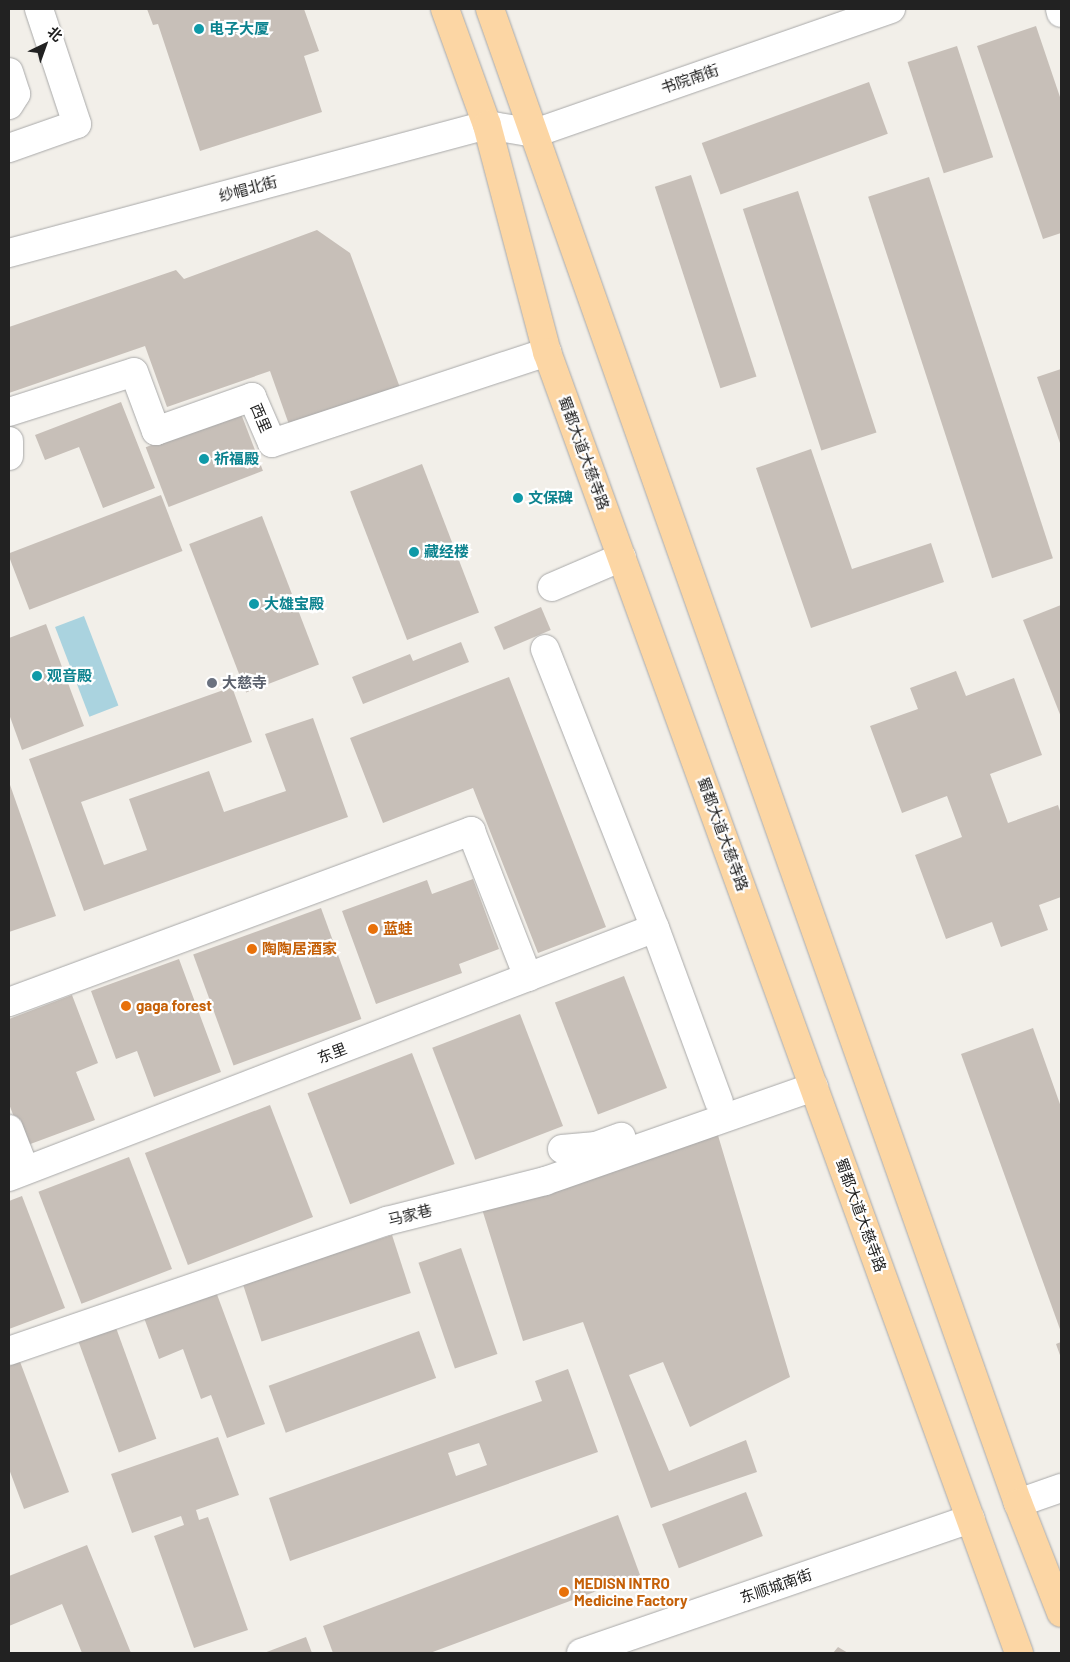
<!DOCTYPE html>
<meta charset="utf-8">
<style>
body{margin:0}
#map{position:relative;width:1070px;height:1662px;overflow:hidden;background:#f2efe9;font-family:Barlow,"Noto Sans SC",sans-serif}
div>[style]{position:absolute}
.water>*{inset:0;background:#aad3df;transform-origin:0 0}
.building>*{inset:0;background:#c7bfb8;transform-origin:0 0}
.roads{filter:drop-shadow(0 0 1px #a9a9a9) drop-shadow(0 0 1px #a9a9a9)}
.minor>*{height:28px;margin:-14px;padding:0 14px;transform-origin:14px;border-radius:14px;background:#fff}
.major>*{height:28px;margin:-14px;padding:0 14px;transform-origin:14px;border-radius:14px;background:#fcd6a4}
.dots>*{width:14px;height:14px;translate:-50% -50%;box-sizing:border-box;border:2px solid #fff;border-radius:50%}
span{translate:-50% -50%;white-space:nowrap;text-align:center;line-height:1.15;-webkit-text-stroke:4.5px #fff;paint-order:stroke}
.culture-label{font-size:15px;color:#0d838f;font-weight:700}
.left{translate:0 -50%;text-align:left}
.street-label{font-size:15px;color:#222}
.worship-label{font-size:15px;color:#5b616d;font-weight:700}
.food-label{font-size:15px;color:#c56008;font-weight:700}
.frame{position:absolute;inset:0;border:10px solid #222;pointer-events:none}
.north{position:absolute;left:20px;top:20px;width:50px;height:50px;-webkit-text-stroke:4px #fff;paint-order:stroke;rotate:42deg;font-size:14px;font-weight:700;line-height:20px;text-align:center;color:#222}
.north::after{content:'';display:block;margin:auto;width:18px;height:22px;background:#222;clip-path:polygon(50% 0,100% 100%,50% 72%,0 100%)}
</style>
<div id="map">
<div class="water">
<i style="left:84px;top:616px;width:96px;height:31px;rotate:69deg"></i>
</div>
<div class="building">
<i style="clip-path:polygon(147px 9px,304px 9px,319px 51px,304px 56px,322px 112px,200px 151px,158px 24px,153px 25px)"></i>
<i style="clip-path:polygon(1036px 26px,1061px 100px,1061px 233px,1043px 239px,977px 46px)"></i>
<i style="left:957px;top:46px;width:117px;height:52px;rotate:72deg"></i>
<i style="left:869px;top:82px;width:55px;height:178px;rotate:70deg"></i>
<i style="left:691px;top:175px;width:212px;height:38px;rotate:72deg"></i>
<i style="left:929px;top:177px;width:401px;height:64px;rotate:72deg"></i>
<i style="left:798px;top:191px;width:254px;height:58px;rotate:72deg"></i>
<i style="clip-path:polygon(317px 230px,350px 253px,402px 393px,292px 433px,270px 371px,167px 407px,145px 346px,9px 393px,9px 327px,176px 270px,184px 279px)"></i>
<i style="clip-path:polygon(1061px 369px,1061px 446px,1037px 377px)"></i>
<i style="clip-path:polygon(121px 402px,155px 488px,103px 508px,79px 447px,45px 460px,35px 435px)"></i>
<i style="left:240px;top:411px;width:64px;height:101px;rotate:69deg"></i>
<i style="clip-path:polygon(811px 449px,852px 569px,931px 543px,944px 582px,811px 628px,756px 468px)"></i>
<i style="left:422px;top:464px;width:159px;height:77px;rotate:69deg"></i>
<i style="left:161px;top:495px;width:60px;height:164px;rotate:69deg"></i>
<i style="left:262px;top:516px;width:159px;height:78px;rotate:69deg"></i>
<i style="clip-path:polygon(1061px 605px,1061px 717px,1023px 620px)"></i>
<i style="left:541px;top:607px;width:25px;height:51px;rotate:67deg"></i>
<i style="clip-path:polygon(46px 624px,84px 726px,22px 750px,9px 714px,9px 638px)"></i>
<i style="clip-path:polygon(461px 642px,469px 662px,363px 704px,352px 677px,410px 654px,413px 661px)"></i>
<i style="clip-path:polygon(956px 671px,966px 696px,1014px 678px,1042px 755px,990px 774px,1008px 823px,1058px 805px,1061px 814px,1061px 897px,1039px 905px,1048px 930px,1001px 947px,992px 922px,946px 939px,915px 855px,962px 837px,947px 796px,902px 813px,870px 726px,918px 709px,910px 688px)"></i>
<i style="clip-path:polygon(509px 677px,606px 927px,538px 953px,473px 788px,383px 823px,350px 738px)"></i>
<i style="clip-path:polygon(232px 687px,252px 742px,81px 802px,104px 865px,147px 850px,129px 799px,209px 771px,224px 812px,286px 791px,265px 734px,313px 718px,348px 817px,84px 911px,29px 759px)"></i>
<i style="clip-path:polygon(9px 782px,56px 916px,9px 932px)"></i>
<i style="clip-path:polygon(473px 879px,499px 949px,459px 964px,462px 973px,376px 1004px,342px 911px,427px 880px,432px 894px)"></i>
<i style="left:321px;top:908px;width:118px;height:136px;rotate:70deg"></i>
<i style="clip-path:polygon(179px 959px,221px 1072px,154px 1097px,137px 1051px,116px 1059px,91px 991px)"></i>
<i style="left:624px;top:976px;width:120px;height:74px;rotate:69deg"></i>
<i style="clip-path:polygon(72px 995px,98px 1063px,76px 1072px,95px 1120px,25px 1146px,9px 1104px,9px 1019px)"></i>
<i style="left:520px;top:1014px;width:120px;height:94px;rotate:69deg"></i>
<i style="clip-path:polygon(1033px 1028px,1061px 1107px,1061px 1332px,961px 1054px)"></i>
<i style="left:412px;top:1053px;width:119px;height:112px;rotate:69deg"></i>
<i style="left:270px;top:1105px;width:120px;height:134px;rotate:69deg"></i>
<i style="clip-path:polygon(717px 1132px,790px 1377px,690px 1427px,663px 1362px,629px 1375px,669px 1471px,746px 1440px,757px 1472px,651px 1508px,583px 1322px,523px 1341px,482px 1209px)"></i>
<i style="left:129px;top:1157px;width:120px;height:97px;rotate:69deg"></i>
<i style="clip-path:polygon(22px 1196px,65px 1308px,9px 1329px,9px 1201px)"></i>
<i style="left:392px;top:1235px;width:61px;height:157px;rotate:72deg"></i>
<i style="left:461px;top:1248px;width:112px;height:45px;rotate:71deg"></i>
<i style="clip-path:polygon(215px 1289px,265px 1424px,227px 1438px,211px 1395px,201px 1399px,183px 1349px,159px 1359px,143px 1315px)"></i>
<i style="left:115px;top:1325px;width:121px;height:40px;rotate:70deg"></i>
<i style="left:419px;top:1331px;width:50px;height:160px;rotate:70deg"></i>
<i style="clip-path:polygon(1061px 1342px,1061px 1358px,1056px 1344px)"></i>
<i style="clip-path:polygon(19px 1359px,69px 1492px,24px 1509px,9px 1469px,9px 1363px)"></i>
<i style="clip-path:polygon(evenodd,568px 1369px,598px 1452px,290px 1561px,269px 1498px,542px 1401px,535px 1381px,568px 1369px,479px 1443px,487px 1465px,456px 1476px,448px 1453px,479px 1443px)"></i>
<i style="clip-path:polygon(218px 1437px,239px 1495px,196px 1510px,199px 1520px,208px 1517px,248px 1630px,194px 1648px,154px 1536px,184px 1525px,181px 1516px,132px 1533px,111px 1474px)"></i>
<i style="left:746px;top:1492px;width:47px;height:90px;rotate:69deg"></i>
<i style="clip-path:polygon(618px 1515px,640px 1575px,430px 1653px,333px 1653px,323px 1626px)"></i>
<i style="clip-path:polygon(87px 1545px,131px 1653px,82px 1653px,62px 1604px,9px 1626px,9px 1576px)"></i>
<i style="clip-path:polygon(306px 1637px,312px 1653px,264px 1653px)"></i>
<i style="clip-path:polygon(838px 1647px,848px 1653px,833px 1653px)"></i>
</div>
<div class="roads">
<div class="minor">
<i style="left:1060px;top:9px;width:4px;rotate:76deg"></i>
<i style="left:9px;top:72px;width:23px;rotate:72deg"></i>
<i style="left:16px;top:94px;width:13px;rotate:122deg"></i>
<i style="left:9px;top:148px;width:72px;rotate:-19.4deg"></i>
<i style="left:77px;top:124px;width:121px;rotate:-108.3deg"></i>
<i style="left:9px;top:253px;width:495px;rotate:-15deg"></i>
<i style="left:487px;top:125px;width:49px;rotate:9.5deg"></i>
<i style="left:535px;top:133px;width:377px;rotate:-19.2deg"></i>
<i style="left:9px;top:412px;width:131px;rotate:-17.7deg"></i>
<i style="left:134px;top:372px;width:63px;rotate:69.6deg"></i>
<i style="left:156px;top:431px;width:102px;rotate:-19.5deg"></i>
<i style="left:252px;top:397px;width:50px;rotate:66.5deg"></i>
<i style="left:272px;top:443px;width:290px;rotate:-18.3deg"></i>
<i style="left:9px;top:441px;width:15px;rotate:90deg"></i>
<i style="left:552px;top:587px;width:76px;rotate:-23.2deg"></i>
<i style="left:545px;top:649px;width:300px;rotate:68.5deg"></i>
<i style="left:655px;top:928px;width:185px;rotate:69.8deg"></i>
<i style="left:9px;top:1002px;width:493px;rotate:-20.3deg"></i>
<i style="left:471px;top:831px;width:157px;rotate:68.7deg"></i>
<i style="left:9px;top:1129px;width:44px;rotate:68.7deg"></i>
<i style="left:562px;top:1149px;width:34px;rotate:-5deg"></i>
<i style="left:596px;top:1146px;width:27px;rotate:-20deg"></i>
<i style="left:9px;top:1177px;width:692px;rotate:-21.08deg"></i>
<i style="left:9px;top:1351px;width:400px;rotate:-19deg"></i>
<i style="left:387px;top:1221px;width:163px;rotate:-14.2deg"></i>
<i style="left:545px;top:1181px;width:285px;rotate:-19.3deg"></i>
<i style="left:1018px;top:1503px;width:46px;rotate:-19.2deg"></i>
<i style="left:581px;top:1653px;width:412px;rotate:-19deg"></i>
</div>
<div class="major">
<i style="left:445px;top:9px;width:123px;rotate:70.1deg"></i>
<i style="left:487px;top:125px;width:235px;rotate:75.2deg"></i>
<i style="left:547px;top:352px;width:1384px;rotate:70.06deg"></i>
<i style="left:490px;top:9px;width:1585px;rotate:70.54deg"></i>
<i style="left:1018px;top:1503px;width:118px;rotate:68.6deg"></i>
</div>
</div>
<div class="dots">
<i style="left:199px;top:29px;background:#0f9aa8"></i>
<i style="left:204px;top:459px;background:#0f9aa8"></i>
<i style="left:518px;top:498px;background:#0f9aa8"></i>
<i style="left:414px;top:552px;background:#0f9aa8"></i>
<i style="left:254px;top:604px;background:#0f9aa8"></i>
<i style="left:37px;top:676px;background:#0f9aa8"></i>
<i style="left:212px;top:683px;background:#6b7280"></i>
<i style="left:373px;top:929px;background:#e8710a"></i>
<i style="left:252px;top:949px;background:#e8710a"></i>
<i style="left:126px;top:1006px;background:#e8710a"></i>
<i style="left:564px;top:1592px;background:#e8710a"></i>
</div>
<div class="culture-label">
<span class="left" style="left:209px;top:29px">电子大厦</span>
<span class="left" style="left:214px;top:459px">祈福殿</span>
<span class="left" style="left:528px;top:498px">文保碑</span>
<span class="left" style="left:424px;top:552px">藏经楼</span>
<span class="left" style="left:264px;top:604px">大雄宝殿</span>
<span class="left" style="left:47px;top:676px">观音殿</span>
</div>
<div class="street-label">
<span style="left:690px;top:79px;rotate:-19deg">书院南街</span>
<span style="left:248px;top:189px;rotate:-15deg">纱帽北街</span>
<span style="left:261px;top:418px;rotate:67deg">西里</span>
<span style="left:584px;top:453px;rotate:70deg">蜀都大道大慈寺路</span>
<span style="left:723px;top:834px;rotate:70deg">蜀都大道大慈寺路</span>
<span style="left:332px;top:1053px;rotate:-21deg">东里</span>
<span style="left:410px;top:1215px;rotate:-14deg">马家巷</span>
<span style="left:861px;top:1215px;rotate:70deg">蜀都大道大慈寺路</span>
<span style="left:776px;top:1586px;rotate:-19deg">东顺城南街</span>
</div>
<div class="worship-label">
<span class="left" style="left:222px;top:683px">大慈寺</span>
</div>
<div class="food-label">
<span class="left" style="left:383px;top:929px">蓝蛙</span>
<span class="left" style="left:262px;top:949px">陶陶居酒家</span>
<span class="left" style="left:136px;top:1006px">gaga forest</span>
<span class="left" style="left:574px;top:1592px">MEDISN INTRO<br>Medicine Factory</span>
</div>
<div class="frame"></div>
<div class="north">北</div>
</div>
